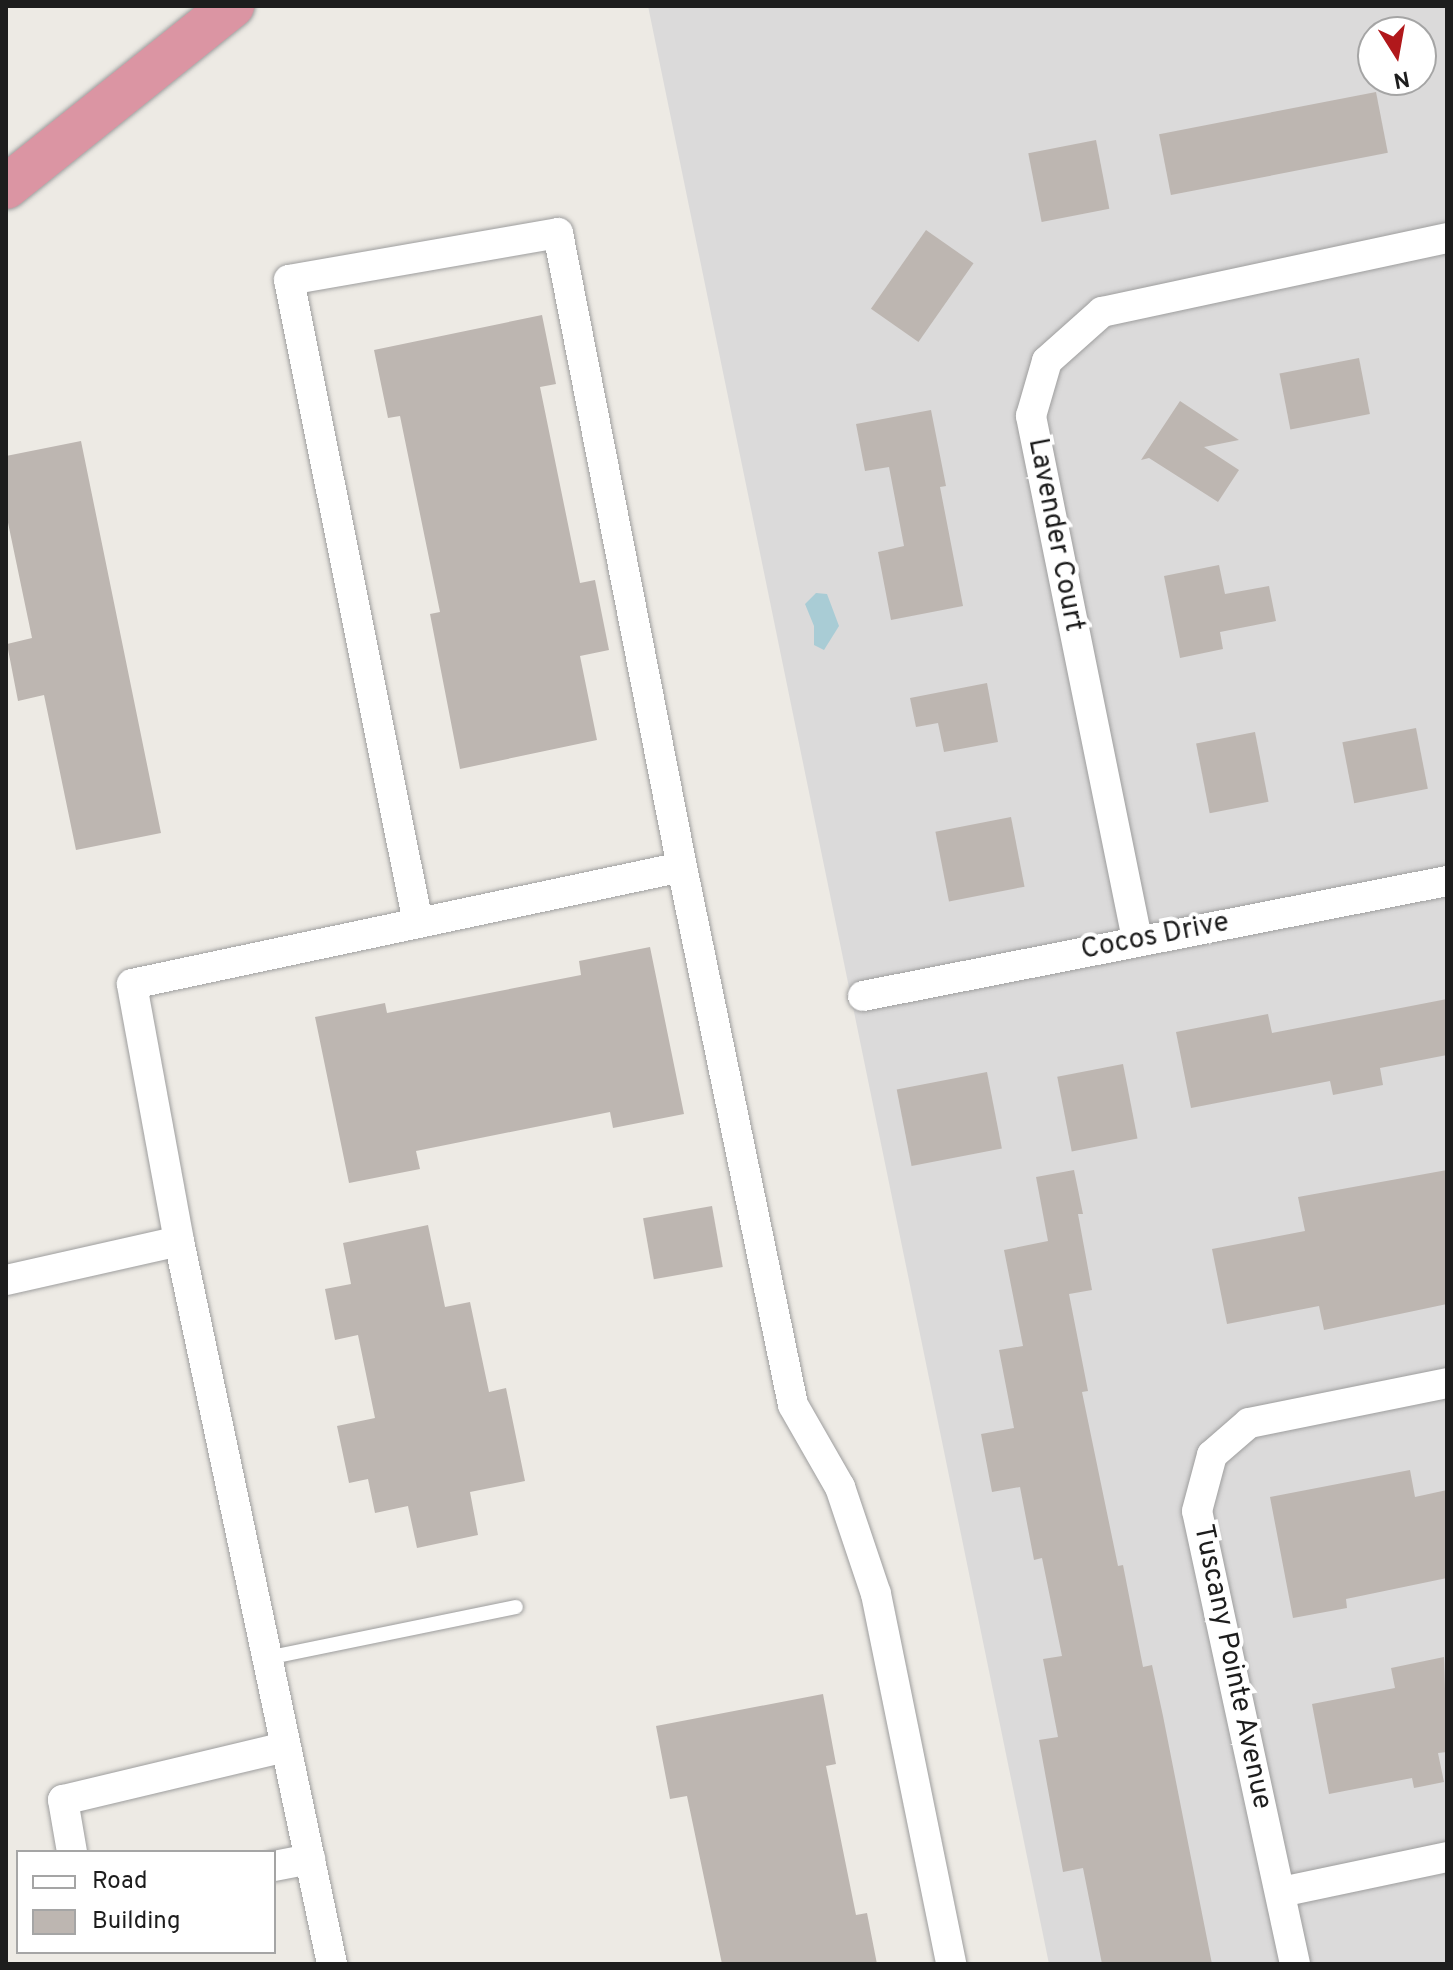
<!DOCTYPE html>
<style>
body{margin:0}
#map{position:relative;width:1453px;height:1970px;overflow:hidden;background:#edeae4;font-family:Overpass,sans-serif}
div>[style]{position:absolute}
.residential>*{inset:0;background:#dbdada}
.water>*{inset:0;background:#a9ccd5}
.building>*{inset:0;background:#bdb6b1;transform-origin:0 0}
.roads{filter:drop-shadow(0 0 2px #9e9e9e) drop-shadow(0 0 2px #9e9e9e)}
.lane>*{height:14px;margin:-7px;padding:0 7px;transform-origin:7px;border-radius:7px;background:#fff}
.street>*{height:30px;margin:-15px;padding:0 15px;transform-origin:15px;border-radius:15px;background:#fff}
.highway>*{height:44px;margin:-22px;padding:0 22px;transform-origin:22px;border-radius:22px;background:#db95a3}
span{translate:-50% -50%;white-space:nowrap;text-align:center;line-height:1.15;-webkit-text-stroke:8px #fff;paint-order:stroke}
.street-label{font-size:28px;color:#1d1d1d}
.frame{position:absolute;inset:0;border:8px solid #1d1d1d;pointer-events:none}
.legend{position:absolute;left:16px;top:1850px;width:260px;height:104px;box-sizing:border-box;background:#fff;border:2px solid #a5a5a5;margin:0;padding:10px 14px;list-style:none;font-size:24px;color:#1d1d1d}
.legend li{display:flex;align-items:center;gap:16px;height:40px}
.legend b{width:40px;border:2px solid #a5a5a5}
.north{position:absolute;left:1357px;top:16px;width:80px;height:80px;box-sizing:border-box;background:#fff;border:2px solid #a5a5a5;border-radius:50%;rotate:169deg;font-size:22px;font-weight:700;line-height:32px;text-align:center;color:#1d1d1d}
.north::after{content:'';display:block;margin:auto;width:28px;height:36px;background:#b1181b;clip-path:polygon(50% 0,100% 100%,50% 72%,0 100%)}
</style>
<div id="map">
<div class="residential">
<i style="clip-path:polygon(evenodd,648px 6px,1447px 6px,1447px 1964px,1049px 1964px,648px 6px,1373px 32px,1421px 32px,1421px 80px,1373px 80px,1373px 32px)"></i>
</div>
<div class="water">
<i style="clip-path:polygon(816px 593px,827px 594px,839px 626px,824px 650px,814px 645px,814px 626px,805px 604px)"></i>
</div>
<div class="building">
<i style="left:1376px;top:92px;width:62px;height:221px;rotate:79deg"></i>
<i style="left:1096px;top:140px;width:70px;height:69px;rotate:79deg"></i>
<i style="left:926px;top:230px;width:58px;height:96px;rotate:35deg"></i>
<i style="clip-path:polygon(542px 315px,556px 384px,540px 387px,580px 583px,595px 580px,609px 650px,580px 656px,597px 740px,460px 769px,430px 614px,440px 612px,400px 416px,388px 418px,374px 350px)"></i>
<i style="left:1359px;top:358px;width:57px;height:81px;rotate:79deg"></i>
<i style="clip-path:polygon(1180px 401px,1239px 440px,1204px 447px,1239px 470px,1218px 502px,1149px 458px,1141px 460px)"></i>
<i style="clip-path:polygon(931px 410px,946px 486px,940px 487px,963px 606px,891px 620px,878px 552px,904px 546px,889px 467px,865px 471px,856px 424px)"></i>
<i style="clip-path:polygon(81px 441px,161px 833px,76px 850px,44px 695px,18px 701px,7px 644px,32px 638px,6px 513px,6px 456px)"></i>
<i style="clip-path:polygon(1219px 565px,1225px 594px,1269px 586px,1276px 621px,1220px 632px,1223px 649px,1180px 658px,1164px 576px)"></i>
<i style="clip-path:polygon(987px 683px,998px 742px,944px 752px,938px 723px,916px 727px,910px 698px)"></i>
<i style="left:1416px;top:728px;width:62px;height:75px;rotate:79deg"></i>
<i style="left:1255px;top:732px;width:71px;height:60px;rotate:79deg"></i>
<i style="left:1011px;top:817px;width:71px;height:77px;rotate:79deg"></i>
<i style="clip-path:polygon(650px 947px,684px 1114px,613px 1128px,610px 1112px,416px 1151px,420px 1169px,349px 1183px,315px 1017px,385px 1003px,387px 1013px,581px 975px,579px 961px)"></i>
<i style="clip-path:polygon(1447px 999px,1447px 1055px,1380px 1068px,1383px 1085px,1333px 1095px,1330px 1081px,1191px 1108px,1176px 1032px,1268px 1014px,1272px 1033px)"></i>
<i style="left:1123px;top:1064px;width:76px;height:67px;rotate:79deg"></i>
<i style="left:987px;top:1072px;width:78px;height:92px;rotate:79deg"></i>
<i style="clip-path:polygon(1074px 1170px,1083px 1214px,1078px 1214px,1092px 1290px,1069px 1294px,1088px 1391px,1082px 1392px,1118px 1566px,1123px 1565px,1143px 1667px,1152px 1665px,1163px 1716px,1212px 1964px,1102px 1964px,1083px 1868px,1063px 1872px,1039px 1740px,1058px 1737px,1043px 1659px,1062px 1656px,1042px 1558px,1034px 1560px,1020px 1487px,992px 1492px,981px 1434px,1014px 1428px,999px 1350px,1023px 1346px,1004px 1250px,1048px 1241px,1036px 1177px)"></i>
<i style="clip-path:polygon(1447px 1170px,1447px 1304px,1324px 1330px,1319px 1306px,1227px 1324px,1212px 1249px,1305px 1231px,1298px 1197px)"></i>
<i style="left:712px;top:1206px;width:62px;height:70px;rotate:80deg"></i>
<i style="clip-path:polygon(428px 1225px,445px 1307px,470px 1302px,489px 1392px,506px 1388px,525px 1481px,470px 1492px,478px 1535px,417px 1548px,408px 1506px,375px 1513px,368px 1479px,349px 1483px,337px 1426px,375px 1418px,358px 1335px,335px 1340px,325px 1289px,351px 1284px,343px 1243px)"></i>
<i style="clip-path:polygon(1410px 1470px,1415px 1497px,1447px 1490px,1447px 1578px,1346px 1599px,1347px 1608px,1293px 1618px,1270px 1497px)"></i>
<i style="clip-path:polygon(1444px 1657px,1447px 1752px,1438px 1753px,1444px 1782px,1414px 1788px,1412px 1778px,1329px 1794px,1312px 1704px,1395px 1688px,1391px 1668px)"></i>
<i style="clip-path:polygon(823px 1694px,836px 1764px,826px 1766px,856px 1915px,867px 1913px,877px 1964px,722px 1964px,687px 1796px,670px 1799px,656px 1726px)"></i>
</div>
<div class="roads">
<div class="lane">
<i style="left:267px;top:1658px;width:254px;rotate:-11.6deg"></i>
</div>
<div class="street">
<i style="left:682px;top:867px;width:549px;rotate:78.34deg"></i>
<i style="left:793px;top:1405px;width:95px;rotate:60.2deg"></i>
<i style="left:840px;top:1487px;width:113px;rotate:71.4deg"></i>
<i style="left:876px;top:1594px;width:378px;rotate:78.5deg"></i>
<i style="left:1137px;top:939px;width:534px;rotate:-101.46deg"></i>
<i style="left:1031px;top:416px;width:57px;rotate:-73.8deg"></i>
<i style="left:1047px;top:361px;width:74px;rotate:-41.7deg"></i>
<i style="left:1102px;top:312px;width:353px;rotate:-12.1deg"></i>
<i style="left:863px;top:996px;width:595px;rotate:-11.14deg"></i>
<i style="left:179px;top:1241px;width:739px;rotate:78.05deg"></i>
<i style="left:6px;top:1280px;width:177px;rotate:-12.7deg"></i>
<i style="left:179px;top:1241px;width:261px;rotate:-100.4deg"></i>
<i style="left:132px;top:984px;width:562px;rotate:-12.01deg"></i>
<i style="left:682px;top:867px;width:646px;rotate:-101.07deg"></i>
<i style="left:558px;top:233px;width:273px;rotate:170.1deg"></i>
<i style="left:289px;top:280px;width:656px;rotate:78.66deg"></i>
<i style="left:72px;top:1852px;width:53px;rotate:-99.8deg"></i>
<i style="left:63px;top:1800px;width:229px;rotate:-13.4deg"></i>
<i style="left:274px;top:1866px;width:37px;rotate:-11deg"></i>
<i style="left:1281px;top:1892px;width:170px;rotate:-11.9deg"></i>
<i style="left:1295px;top:1964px;width:463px;rotate:-102.2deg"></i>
<i style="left:1197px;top:1511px;width:58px;rotate:-75deg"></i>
<i style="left:1212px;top:1455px;width:49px;rotate:-40.9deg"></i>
<i style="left:1249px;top:1423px;width:202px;rotate:-11.4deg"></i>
</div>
<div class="highway">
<i style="left:6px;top:187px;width:290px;rotate:-38.7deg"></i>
</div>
</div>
<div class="street-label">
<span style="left:1055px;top:535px;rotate:79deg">Lavender Court</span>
<span style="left:1155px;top:937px;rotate:-11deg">Cocos Drive</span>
<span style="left:1232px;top:1667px;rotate:78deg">Tuscany Pointe Avenue</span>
</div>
<div class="frame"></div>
<ul class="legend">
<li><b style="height:10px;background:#fff"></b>Road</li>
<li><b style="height:22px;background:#bdb6b1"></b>Building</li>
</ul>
<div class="north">N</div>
</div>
